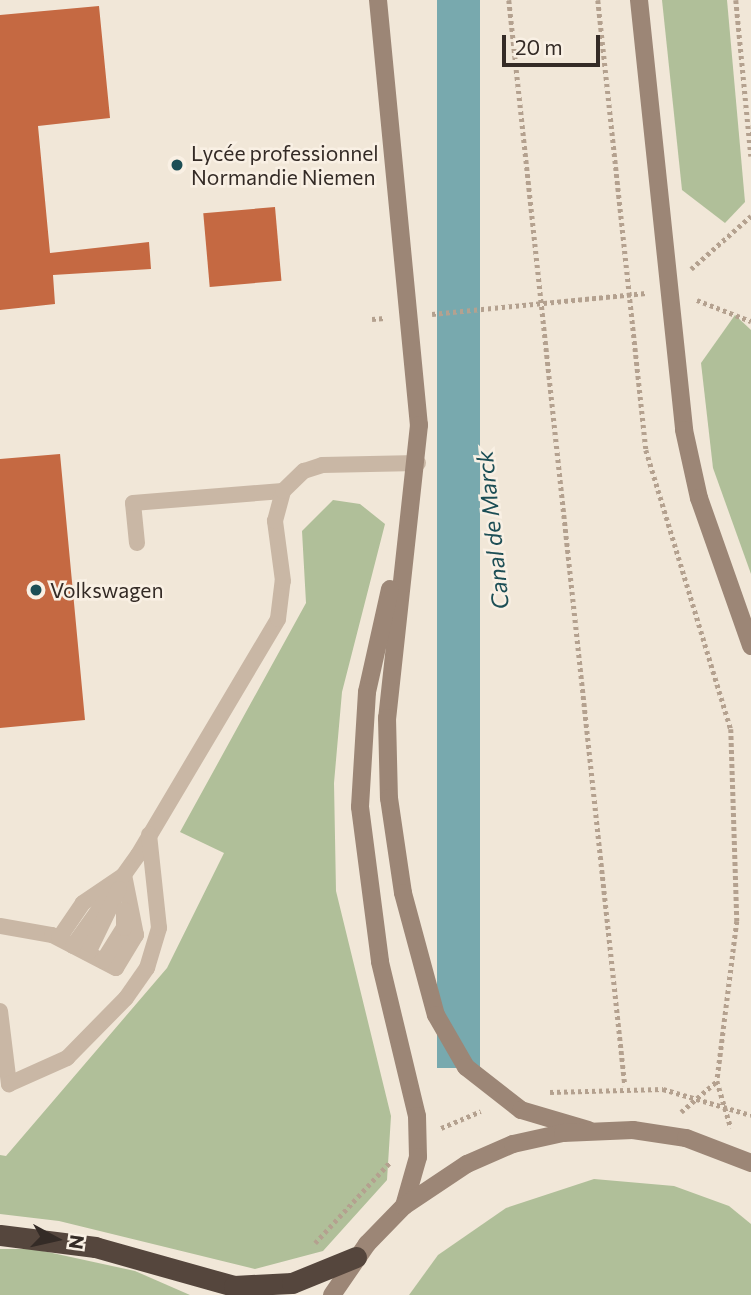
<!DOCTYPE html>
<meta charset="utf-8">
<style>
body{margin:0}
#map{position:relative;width:751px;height:1295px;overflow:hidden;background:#f1e7d8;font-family:Commissioner,sans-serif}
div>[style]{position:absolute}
.green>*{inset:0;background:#b0bf99}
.water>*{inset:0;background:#78a9ae;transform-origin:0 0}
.building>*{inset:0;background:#c56942;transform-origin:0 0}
.path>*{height:4.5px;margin-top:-2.25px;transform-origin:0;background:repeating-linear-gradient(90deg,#b4a18f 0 3.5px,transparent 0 7px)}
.lane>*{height:16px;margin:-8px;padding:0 8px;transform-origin:8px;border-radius:8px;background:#c9b7a5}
.secondary>*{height:18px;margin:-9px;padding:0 9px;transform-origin:9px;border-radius:9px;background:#9c8676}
.highway>*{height:21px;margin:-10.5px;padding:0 10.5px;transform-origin:10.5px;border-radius:10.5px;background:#55463d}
.dots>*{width:19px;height:19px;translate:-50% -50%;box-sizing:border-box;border:4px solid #f9f0e4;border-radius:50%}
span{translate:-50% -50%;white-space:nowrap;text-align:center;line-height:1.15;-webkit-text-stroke:5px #f9f0e4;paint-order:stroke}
.poi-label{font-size:21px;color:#342b26}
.left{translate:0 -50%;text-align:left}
.water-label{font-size:23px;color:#1c4e55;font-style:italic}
.north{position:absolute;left:21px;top:1204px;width:70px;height:70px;-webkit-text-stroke:5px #f9f0e4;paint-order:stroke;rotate:98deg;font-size:19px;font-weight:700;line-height:28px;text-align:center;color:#342b26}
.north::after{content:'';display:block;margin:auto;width:24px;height:32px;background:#342b26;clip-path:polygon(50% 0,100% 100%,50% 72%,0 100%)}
.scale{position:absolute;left:502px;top:35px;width:98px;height:32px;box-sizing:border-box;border:4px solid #342b26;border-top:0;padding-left:9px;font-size:21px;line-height:24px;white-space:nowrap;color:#342b26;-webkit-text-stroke:5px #f9f0e4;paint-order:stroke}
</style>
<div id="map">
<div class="green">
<i style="clip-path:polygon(662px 0,727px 0,745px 202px,725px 223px,682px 190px)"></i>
<i style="clip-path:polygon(735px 315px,751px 330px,751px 574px,713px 468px,701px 363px)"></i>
<i style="clip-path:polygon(333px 500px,360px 504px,385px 524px,342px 692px,334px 783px,336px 891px,391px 1116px,387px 1180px,323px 1251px,255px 1269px,59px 1221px,0 1214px,0 1155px,6px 1156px,167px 968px,224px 853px,180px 832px,306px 603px,302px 531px)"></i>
<i style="clip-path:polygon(594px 1179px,674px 1186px,729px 1206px,751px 1224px,751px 1295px,409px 1295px,438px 1255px,506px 1208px)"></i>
<i style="clip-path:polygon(0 1249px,34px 1249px,135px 1271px,190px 1295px,0 1295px)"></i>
</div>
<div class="water">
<i style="left:437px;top:0;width:43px;height:1068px"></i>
</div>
<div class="building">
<i style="clip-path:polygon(99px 6px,110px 118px,38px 126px,50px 253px,149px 242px,151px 269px,53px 275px,55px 304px,0 310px,0 15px)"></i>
<i style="left:275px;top:207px;width:74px;height:72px;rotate:85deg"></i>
<i style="clip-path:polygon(60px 454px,85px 720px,0 728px,0 459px)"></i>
</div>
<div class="path">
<i style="left:509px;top:0;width:1092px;rotate:83.9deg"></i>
<i style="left:598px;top:0;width:453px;rotate:83.9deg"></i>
<i style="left:646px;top:450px;width:292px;rotate:73.1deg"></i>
<i style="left:731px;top:729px;width:192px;rotate:88.2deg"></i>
<i style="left:737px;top:921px;width:161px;rotate:97.1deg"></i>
<i style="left:717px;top:1081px;width:49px;rotate:73.4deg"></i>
<i style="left:736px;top:0;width:157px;rotate:84.5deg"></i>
<i style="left:691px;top:269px;width:80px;rotate:-41.5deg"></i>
<i style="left:697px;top:300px;width:58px;rotate:21.3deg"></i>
<i style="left:432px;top:314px;width:215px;rotate:-5.6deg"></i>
<i style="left:372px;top:319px;width:13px;rotate:-4deg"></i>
<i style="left:550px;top:1092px;width:113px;rotate:-1.5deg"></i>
<i style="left:663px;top:1089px;width:92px;rotate:16.5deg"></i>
<i style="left:681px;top:1112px;width:48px;rotate:-40.7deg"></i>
<i style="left:441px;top:1128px;width:43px;rotate:-23deg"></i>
<i style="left:315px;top:1243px;width:110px;rotate:-47.2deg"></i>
</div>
<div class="lane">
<i style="left:137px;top:543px;width:40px;rotate:-95.7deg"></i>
<i style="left:133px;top:503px;width:150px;rotate:-4.6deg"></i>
<i style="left:0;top:926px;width:53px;rotate:9.8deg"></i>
<i style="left:52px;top:935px;width:72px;rotate:27.3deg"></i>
<i style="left:116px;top:968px;width:39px;rotate:-59deg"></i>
<i style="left:136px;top:935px;width:61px;rotate:-101.3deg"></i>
<i style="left:124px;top:875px;width:50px;rotate:145.7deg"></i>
<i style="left:83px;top:903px;width:42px;rotate:124.4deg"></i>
<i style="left:73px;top:946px;width:112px;rotate:-54.5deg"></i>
<i style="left:138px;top:855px;width:274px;rotate:-59.3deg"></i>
<i style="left:278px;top:619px;width:38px;rotate:-83deg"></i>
<i style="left:283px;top:581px;width:61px;rotate:-97.6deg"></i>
<i style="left:275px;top:521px;width:31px;rotate:-75deg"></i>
<i style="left:283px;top:491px;width:29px;rotate:-44deg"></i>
<i style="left:304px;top:471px;width:19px;rotate:-18deg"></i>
<i style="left:322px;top:465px;width:96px;rotate:-1.2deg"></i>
<i style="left:88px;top:953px;width:71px;rotate:-64.2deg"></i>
<i style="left:103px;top:961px;width:39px;rotate:-58deg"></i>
<i style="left:124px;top:928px;width:18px;rotate:-90deg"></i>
<i style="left:0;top:1011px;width:74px;rotate:83deg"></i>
<i style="left:9px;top:1084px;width:64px;rotate:-24.1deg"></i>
<i style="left:67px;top:1058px;width:84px;rotate:-45.5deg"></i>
<i style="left:126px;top:998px;width:37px;rotate:-55deg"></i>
<i style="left:147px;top:968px;width:42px;rotate:-73.3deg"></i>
<i style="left:159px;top:928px;width:94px;rotate:-96.1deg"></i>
</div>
<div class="secondary">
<i style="left:378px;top:0;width:427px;rotate:84.5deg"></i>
<i style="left:419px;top:425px;width:295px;rotate:96.2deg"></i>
<i style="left:387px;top:718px;width:80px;rotate:88.6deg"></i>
<i style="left:389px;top:798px;width:96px;rotate:81.6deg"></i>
<i style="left:403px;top:893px;width:126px;rotate:74.9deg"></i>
<i style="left:436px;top:1015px;width:60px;rotate:60deg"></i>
<i style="left:466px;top:1067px;width:70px;rotate:38deg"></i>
<i style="left:521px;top:1110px;width:70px;rotate:16.6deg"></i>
<i style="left:639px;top:0;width:432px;rotate:84deg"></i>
<i style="left:684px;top:430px;width:70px;rotate:77.6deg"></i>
<i style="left:699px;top:498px;width:157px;rotate:70.6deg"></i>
<i style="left:390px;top:589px;width:106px;rotate:102.6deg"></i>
<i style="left:367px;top:692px;width:115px;rotate:93.5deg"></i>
<i style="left:360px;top:807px;width:156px;rotate:82.6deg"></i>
<i style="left:380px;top:962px;width:158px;rotate:76.5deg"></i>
<i style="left:417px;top:1116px;width:41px;rotate:88.6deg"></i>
<i style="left:418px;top:1157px;width:51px;rotate:105.9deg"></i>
<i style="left:332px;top:1295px;width:62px;rotate:-55.5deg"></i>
<i style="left:367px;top:1244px;width:53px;rotate:-45.8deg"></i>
<i style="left:404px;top:1206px;width:76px;rotate:-33.7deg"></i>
<i style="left:467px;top:1164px;width:50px;rotate:-23.5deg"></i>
<i style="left:513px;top:1144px;width:51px;rotate:-12.4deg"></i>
<i style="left:563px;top:1133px;width:70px;rotate:-2.5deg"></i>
<i style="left:633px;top:1130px;width:54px;rotate:8.6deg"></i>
<i style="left:686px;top:1138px;width:70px;rotate:21deg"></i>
</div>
<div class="highway">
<i style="left:0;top:1235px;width:96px;rotate:7.2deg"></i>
<i style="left:95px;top:1247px;width:144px;rotate:15.7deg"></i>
<i style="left:234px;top:1286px;width:58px;rotate:-3deg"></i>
<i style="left:292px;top:1283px;width:69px;rotate:-22.1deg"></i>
</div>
<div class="dots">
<i style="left:177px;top:165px;background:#1c4e55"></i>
<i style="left:36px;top:590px;background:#1c4e55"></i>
</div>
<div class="poi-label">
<span class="left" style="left:191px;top:165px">Lycée professionnel<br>Normandie Niemen</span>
<span class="left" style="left:50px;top:590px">Volkswagen</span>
</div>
<div class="water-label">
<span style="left:492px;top:530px;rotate:-96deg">Canal de Marck</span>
</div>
<div class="north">N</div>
<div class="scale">20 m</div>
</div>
